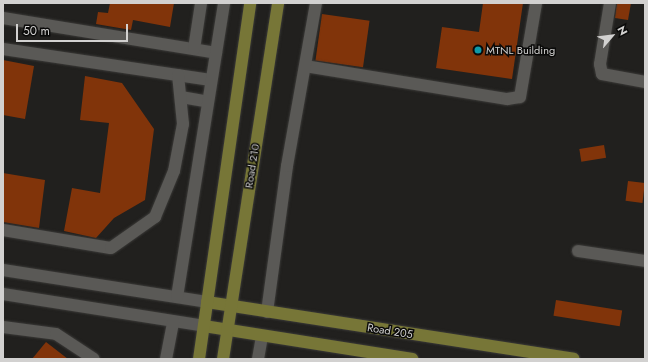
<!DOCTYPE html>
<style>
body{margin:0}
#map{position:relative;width:648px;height:362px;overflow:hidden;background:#21201e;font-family:Jost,sans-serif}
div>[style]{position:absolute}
.building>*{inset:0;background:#81340a;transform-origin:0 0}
.roads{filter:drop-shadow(0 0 1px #3b3a38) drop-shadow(0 0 1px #3b3a38)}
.minor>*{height:12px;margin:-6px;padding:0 6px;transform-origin:6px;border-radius:6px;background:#5a5956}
.major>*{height:12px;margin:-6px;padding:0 6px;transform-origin:6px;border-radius:6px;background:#777637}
.dots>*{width:11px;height:11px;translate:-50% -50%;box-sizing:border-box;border:2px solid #0a0a09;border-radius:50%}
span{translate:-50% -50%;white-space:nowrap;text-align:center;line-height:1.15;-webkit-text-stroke:3px #0a0a09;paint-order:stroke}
.poi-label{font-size:11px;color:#d2d1d0}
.left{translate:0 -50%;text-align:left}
.street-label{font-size:11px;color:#d2d1d0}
.frame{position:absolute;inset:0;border:4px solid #d2d1d0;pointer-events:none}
.north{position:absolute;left:592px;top:16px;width:40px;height:40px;-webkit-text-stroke:3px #0a0a09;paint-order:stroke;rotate:62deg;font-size:11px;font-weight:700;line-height:16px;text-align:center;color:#d2d1d0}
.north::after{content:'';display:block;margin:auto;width:14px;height:18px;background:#d2d1d0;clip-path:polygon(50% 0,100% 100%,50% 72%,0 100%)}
.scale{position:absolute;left:16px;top:24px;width:112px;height:18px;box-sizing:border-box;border:2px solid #d2d1d0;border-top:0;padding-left:5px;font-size:12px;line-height:14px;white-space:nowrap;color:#d2d1d0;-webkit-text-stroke:3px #0a0a09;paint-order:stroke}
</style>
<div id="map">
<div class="building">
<i style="clip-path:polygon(110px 3px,174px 3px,170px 27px,133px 20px,131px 30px,96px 24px,98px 12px,108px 13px)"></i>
<i style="clip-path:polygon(483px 3px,523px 3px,512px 79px,436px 68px,442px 27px,479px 32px)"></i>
<i style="clip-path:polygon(617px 3px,631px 3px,628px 20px,615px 18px)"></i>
<i style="left:322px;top:14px;width:48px;height:47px;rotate:8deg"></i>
<i style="clip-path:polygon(3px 60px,34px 66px,25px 119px,3px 115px)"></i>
<i style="clip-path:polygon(85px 76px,122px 83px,154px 129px,145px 200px,114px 218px,96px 238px,64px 231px,72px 188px,100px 193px,109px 123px,80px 120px)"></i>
<i style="left:604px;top:145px;width:13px;height:25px;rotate:81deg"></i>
<i style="clip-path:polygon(3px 173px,45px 180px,39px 228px,3px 222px)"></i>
<i style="left:628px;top:181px;width:17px;height:20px;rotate:7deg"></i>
<i style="left:556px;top:300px;width:67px;height:16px;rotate:9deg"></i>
<i style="clip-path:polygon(46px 342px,68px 359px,32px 359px)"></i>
</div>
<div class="roads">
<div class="minor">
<i style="left:610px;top:3px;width:62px;rotate:99.3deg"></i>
<i style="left:600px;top:64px;width:10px;rotate:79deg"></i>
<i style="left:602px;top:74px;width:44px;rotate:10.5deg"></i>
<i style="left:3px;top:18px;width:216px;rotate:9.3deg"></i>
<i style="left:3px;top:49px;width:210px;rotate:8.5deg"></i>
<i style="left:194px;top:49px;width:47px;rotate:-81.3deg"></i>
<i style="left:305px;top:66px;width:205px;rotate:9.3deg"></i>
<i style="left:507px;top:99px;width:13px;rotate:-9deg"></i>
<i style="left:520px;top:97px;width:95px;rotate:-80.3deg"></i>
<i style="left:181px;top:97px;width:27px;rotate:10deg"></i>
<i style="left:3px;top:230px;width:109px;rotate:9.5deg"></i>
<i style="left:111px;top:248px;width:54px;rotate:-35.2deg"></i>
<i style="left:155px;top:217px;width:50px;rotate:-67.6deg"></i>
<i style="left:174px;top:171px;width:48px;rotate:-79.2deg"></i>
<i style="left:183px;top:124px;width:49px;rotate:-95.8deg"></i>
<i style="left:578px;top:251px;width:68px;rotate:8.5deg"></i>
<i style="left:3px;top:270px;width:206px;rotate:8.9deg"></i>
<i style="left:3px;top:294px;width:204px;rotate:9deg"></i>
<i style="left:177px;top:297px;width:298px;rotate:-80.9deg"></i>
<i style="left:267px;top:312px;width:147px;rotate:-82.2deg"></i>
<i style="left:287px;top:166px;width:166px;rotate:-79.9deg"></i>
<i style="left:3px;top:327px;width:53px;rotate:7.5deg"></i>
<i style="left:56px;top:334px;width:45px;rotate:33.3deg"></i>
<i style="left:166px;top:359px;width:38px;rotate:-79deg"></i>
<i style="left:258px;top:359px;width:23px;rotate:-80deg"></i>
</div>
<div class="major">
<i style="left:207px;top:302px;width:371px;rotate:8.8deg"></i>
<i style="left:204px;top:326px;width:211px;rotate:9deg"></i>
<i style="left:199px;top:359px;width:360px;rotate:-81.8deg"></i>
<i style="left:223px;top:359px;width:360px;rotate:-81.2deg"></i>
</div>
</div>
<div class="dots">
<i style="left:478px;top:50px;background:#0f9aa8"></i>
</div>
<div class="poi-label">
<span class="left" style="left:486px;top:50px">MTNL Building</span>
</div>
<div class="street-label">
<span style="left:252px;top:166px;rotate:-81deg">Road 210</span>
<span style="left:390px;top:331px;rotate:9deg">Road 205</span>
</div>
<div class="frame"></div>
<div class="north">N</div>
<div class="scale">50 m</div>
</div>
